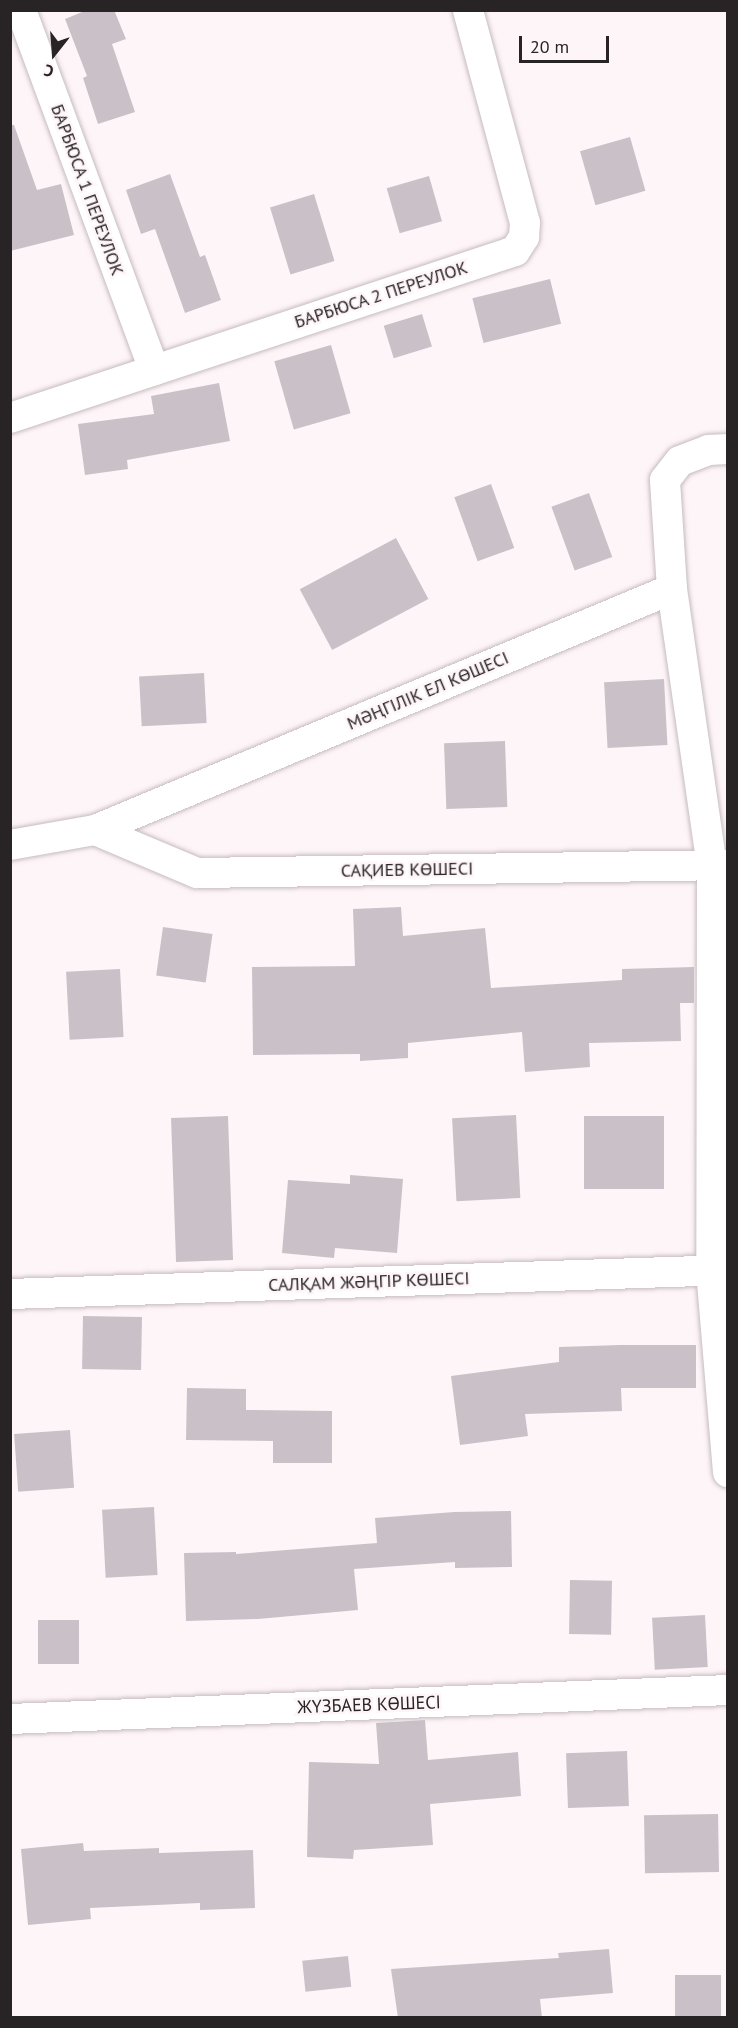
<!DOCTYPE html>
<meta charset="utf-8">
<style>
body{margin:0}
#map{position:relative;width:738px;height:2028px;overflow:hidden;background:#fef5f8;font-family:"PT Sans",sans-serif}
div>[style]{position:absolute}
.building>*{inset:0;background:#cac1c8;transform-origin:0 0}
.roads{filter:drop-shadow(0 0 2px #c6bbbf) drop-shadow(0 0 2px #c6bbbf)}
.street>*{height:30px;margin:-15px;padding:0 15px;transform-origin:15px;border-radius:15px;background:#fff}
span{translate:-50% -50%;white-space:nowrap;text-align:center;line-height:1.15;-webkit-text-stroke:5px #fef5f8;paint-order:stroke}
.street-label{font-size:18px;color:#282425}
.frame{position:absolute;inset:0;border:12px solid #282425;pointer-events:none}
.north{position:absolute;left:24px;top:24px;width:60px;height:60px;-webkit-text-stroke:4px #fef5f8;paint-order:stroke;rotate:197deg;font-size:16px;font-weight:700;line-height:24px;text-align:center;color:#282425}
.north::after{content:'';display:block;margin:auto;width:21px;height:27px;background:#282425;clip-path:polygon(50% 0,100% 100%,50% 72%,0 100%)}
.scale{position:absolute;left:519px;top:36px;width:90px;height:27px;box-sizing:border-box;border:3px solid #282425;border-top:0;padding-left:8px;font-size:18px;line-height:21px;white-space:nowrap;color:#282425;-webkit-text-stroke:4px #fef5f8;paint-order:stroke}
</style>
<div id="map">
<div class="building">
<i style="clip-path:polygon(87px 10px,114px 10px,126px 39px,112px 44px,135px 112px,98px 124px,83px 78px,87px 76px,65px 19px)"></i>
<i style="clip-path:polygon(10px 125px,14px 125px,37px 190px,61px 184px,74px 235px,10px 251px)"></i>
<i style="left:630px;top:137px;width:56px;height:52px;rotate:74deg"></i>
<i style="clip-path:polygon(170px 174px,200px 257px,205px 255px,221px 300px,185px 313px,155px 229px,141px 234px,126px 190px)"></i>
<i style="left:429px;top:176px;width:47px;height:44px;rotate:74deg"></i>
<i style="left:314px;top:194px;width:70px;height:46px;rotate:73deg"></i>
<i style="left:550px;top:279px;width:46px;height:80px;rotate:76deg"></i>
<i style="left:422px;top:314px;width:34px;height:40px;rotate:73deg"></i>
<i style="left:331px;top:345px;width:71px;height:59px;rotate:74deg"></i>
<i style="clip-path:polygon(219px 383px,230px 441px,127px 460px,128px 469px,85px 475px,78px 424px,154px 414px,151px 396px)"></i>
<i style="left:491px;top:484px;width:68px;height:39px;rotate:70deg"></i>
<i style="left:589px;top:493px;width:68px;height:40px;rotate:70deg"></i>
<i style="left:396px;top:538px;width:69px;height:109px;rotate:62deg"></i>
<i style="left:204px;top:673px;width:50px;height:65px;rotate:87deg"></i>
<i style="left:664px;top:679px;width:66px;height:60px;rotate:87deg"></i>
<i style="left:505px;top:741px;width:66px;height:61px;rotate:88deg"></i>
<i style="clip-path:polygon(401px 907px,403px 936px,485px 928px,491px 988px,622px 980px,622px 969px,694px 967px,694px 1003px,680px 1003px,681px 1041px,589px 1043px,590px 1067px,525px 1072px,522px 1032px,408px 1043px,408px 1058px,360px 1061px,360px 1054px,253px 1055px,252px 967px,355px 966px,353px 909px)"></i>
<i style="left:163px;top:927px;width:50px;height:49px;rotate:8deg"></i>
<i style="left:120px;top:969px;width:68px;height:54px;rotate:87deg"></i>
<i style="left:516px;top:1115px;width:83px;height:64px;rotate:87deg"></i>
<i style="left:228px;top:1116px;width:144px;height:57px;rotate:88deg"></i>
<i style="left:584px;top:1116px;width:80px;height:73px"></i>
<i style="clip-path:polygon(350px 1175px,403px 1179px,397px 1253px,335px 1248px,334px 1258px,282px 1253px,288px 1180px,350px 1184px)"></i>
<i style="left:83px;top:1316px;width:59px;height:53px;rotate:1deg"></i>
<i style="clip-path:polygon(620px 1345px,696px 1345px,696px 1388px,621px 1388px,622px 1411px,525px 1414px,528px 1436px,460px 1445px,451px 1376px,559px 1362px,559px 1347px)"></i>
<i style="clip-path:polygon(187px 1388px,246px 1389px,246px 1410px,332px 1411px,332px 1463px,273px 1463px,273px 1441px,186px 1440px)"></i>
<i style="left:70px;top:1430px;width:58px;height:56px;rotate:86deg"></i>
<i style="left:154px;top:1507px;width:68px;height:52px;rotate:87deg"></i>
<i style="clip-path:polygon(511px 1511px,512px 1567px,455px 1568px,455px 1562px,354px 1569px,358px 1610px,258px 1619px,186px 1621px,184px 1553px,236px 1552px,236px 1554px,377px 1543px,375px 1518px,454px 1512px)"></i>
<i style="left:570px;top:1580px;width:42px;height:54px;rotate:1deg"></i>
<i style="left:705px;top:1615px;width:52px;height:53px;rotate:87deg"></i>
<i style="left:38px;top:1620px;width:41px;height:44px"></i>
<i style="clip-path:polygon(425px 1720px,428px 1760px,518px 1752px,521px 1796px,430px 1804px,433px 1845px,354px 1850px,353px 1859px,307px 1857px,309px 1762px,379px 1764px,376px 1723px)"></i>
<i style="left:627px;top:1751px;width:55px;height:61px;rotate:88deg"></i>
<i style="left:718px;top:1814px;width:58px;height:74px;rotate:89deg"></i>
<i style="clip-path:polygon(83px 1843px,84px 1851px,159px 1848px,159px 1853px,253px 1850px,255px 1908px,200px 1910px,200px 1903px,90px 1908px,91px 1919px,28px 1925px,21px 1849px)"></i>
<i style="clip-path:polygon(609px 1949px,613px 1993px,540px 1999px,542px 2018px,398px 2018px,391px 1969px,559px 1958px,558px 1953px)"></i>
<i style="left:348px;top:1956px;width:31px;height:46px;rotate:84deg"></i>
<i style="left:675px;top:1975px;width:46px;height:43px"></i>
</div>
<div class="roads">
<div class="street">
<i style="left:21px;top:10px;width:384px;rotate:69.7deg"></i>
<i style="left:10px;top:418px;width:532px;rotate:-18.3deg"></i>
<i style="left:515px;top:251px;width:17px;rotate:-57deg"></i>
<i style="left:524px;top:237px;width:14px;rotate:-86deg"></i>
<i style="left:525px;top:223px;width:220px;rotate:-105deg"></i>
<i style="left:672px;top:589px;width:279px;rotate:81.8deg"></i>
<i style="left:712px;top:865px;width:405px;rotate:90.1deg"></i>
<i style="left:711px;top:1270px;width:203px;rotate:85.2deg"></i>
<i style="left:95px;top:830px;width:111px;rotate:22.9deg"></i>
<i style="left:197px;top:873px;width:531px;rotate:-0.86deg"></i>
<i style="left:10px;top:845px;width:86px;rotate:-10deg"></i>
<i style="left:95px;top:830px;width:625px;rotate:-22.67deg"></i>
<i style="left:672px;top:589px;width:109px;rotate:-93.7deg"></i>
<i style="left:665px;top:480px;width:24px;rotate:-52deg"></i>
<i style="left:680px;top:461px;width:30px;rotate:-21deg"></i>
<i style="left:708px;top:450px;width:20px;rotate:-3deg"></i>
<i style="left:10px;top:1294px;width:718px;rotate:-1.91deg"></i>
<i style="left:10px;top:1719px;width:719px;rotate:-2.31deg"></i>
</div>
</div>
<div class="street-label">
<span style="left:87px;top:190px;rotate:70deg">БАРБЮСА 1 ПЕРЕУЛОК</span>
<span style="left:381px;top:295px;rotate:-18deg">БАРБЮСА 2 ПЕРЕУЛОК</span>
<span style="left:428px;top:691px;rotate:-23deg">МӘҢГІЛІК ЕЛ КӨШЕСІ</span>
<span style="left:407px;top:870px;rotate:-1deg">САҚИЕВ КӨШЕСІ</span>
<span style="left:369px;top:1282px;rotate:-2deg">САЛҚАМ ЖӘҢГІР КӨШЕСІ</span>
<span style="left:369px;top:1705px;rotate:-2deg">ЖҮЗБАЕВ КӨШЕСІ</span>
</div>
<div class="frame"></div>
<div class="north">С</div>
<div class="scale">20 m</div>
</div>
